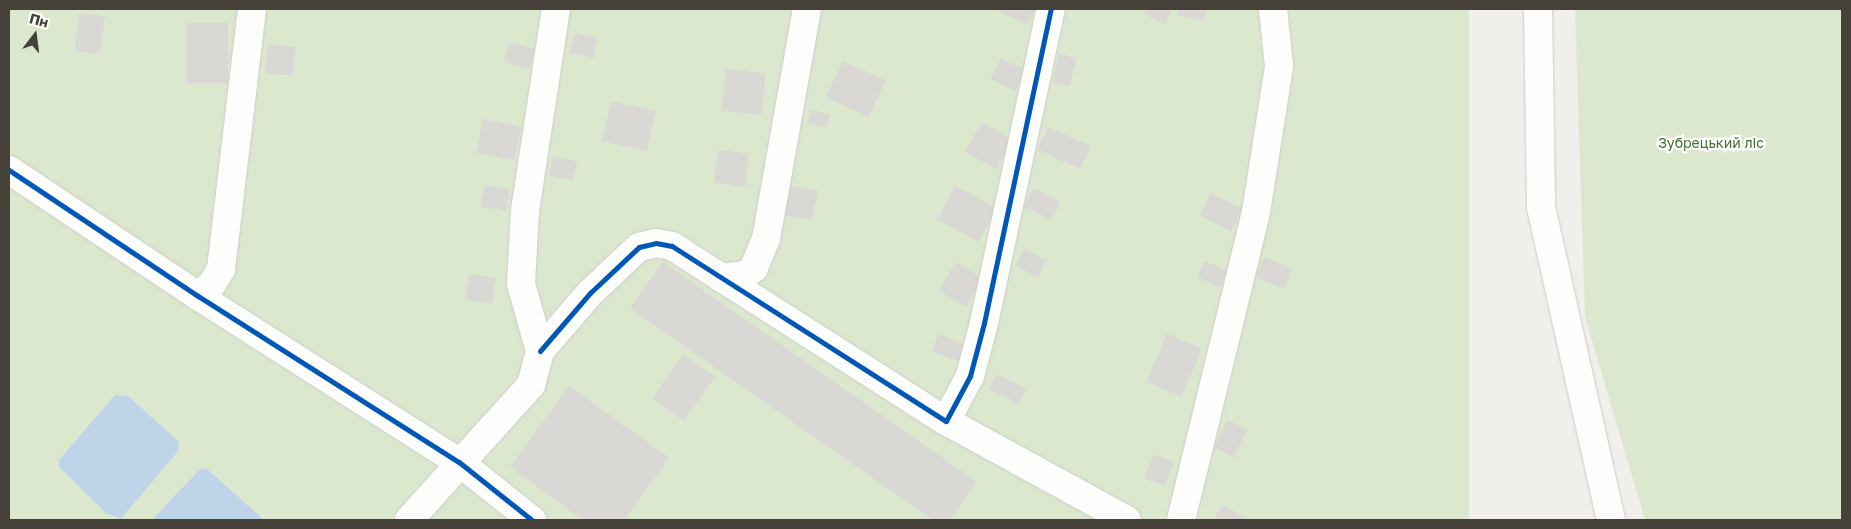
<!DOCTYPE html>
<meta charset="utf-8">
<style>
body{margin:0}
#map{position:relative;width:1851px;height:529px;overflow:hidden;background:#f0efeb;font-family:"Golos Text",sans-serif}
div>[style]{position:absolute}
.green>*{inset:0;background:#dbe8ce;transform-origin:0 0}
.water>*{inset:0;background:#c0d4e9}
.building>*{inset:0;background:#d9d8d4;transform-origin:0 0}
.roads{filter:drop-shadow(0 0 1px #cecdc9) drop-shadow(0 0 1px #cecdc9)}
.minor>*{height:28px;margin:-14px;padding:0 14px;transform-origin:14px;border-radius:14px;background:#fdfdfc}
.cycleway>*{height:5px;margin:-2.5px;padding:0 2.5px;transform-origin:2.5px;border-radius:2.5px;background:#0057b8}
span{translate:-50% -50%;white-space:nowrap;text-align:center;line-height:1.15;-webkit-text-stroke:4.5px #fff;paint-order:stroke}
.park-label{font-size:14px;color:#437032}
.frame{position:absolute;inset:0;border:10px solid #454138;pointer-events:none}
.north{position:absolute;left:10px;top:10px;width:50px;height:50px;-webkit-text-stroke:4px #fff;paint-order:stroke;rotate:15deg;font-size:14px;font-weight:700;line-height:20px;text-align:center;color:#454138}
.north::after{content:'';display:block;margin:auto;width:18px;height:22px;background:#454138;clip-path:polygon(50% 0,100% 100%,50% 72%,0 100%)}
</style>
<div id="map">
<div class="green">
<i style="left:9px;top:9px;width:1460px;height:511px"></i>
<i style="clip-path:polygon(1575px 9px,1842px 9px,1842px 520px,1645px 520px,1585px 317px)"></i>
</div>
<div class="water">
<i style="clip-path:polygon(115px 395px,128px 396px,179px 442px,178px 451px,121px 519px,106px 513px,60px 468px,59px 460px)"></i>
<i style="clip-path:polygon(206px 468px,263px 519px,263px 520px,152px 520px,198px 471px)"></i>
</div>
<div class="building">
<i style="clip-path:polygon(993px 9px,1035px 9px,1027px 24px)"></i>
<i style="clip-path:polygon(1146px 9px,1172px 9px,1165px 24px,1144px 14px)"></i>
<i style="clip-path:polygon(1179px 9px,1207px 9px,1204px 21px,1177px 15px)"></i>
<i style="left:79px;top:13px;width:26px;height:38px;rotate:7deg"></i>
<i style="left:186px;top:23px;width:42px;height:60px"></i>
<i style="left:574px;top:33px;width:24px;height:20px;rotate:12deg"></i>
<i style="left:509px;top:42px;width:27px;height:21px;rotate:15deg"></i>
<i style="left:268px;top:44px;width:28px;height:29px;rotate:6deg"></i>
<i style="left:1059px;top:54px;width:18px;height:29px;rotate:13deg"></i>
<i style="left:1001px;top:58px;width:28px;height:23px;rotate:27deg"></i>
<i style="left:843px;top:61px;width:47px;height:40px;rotate:25deg"></i>
<i style="left:726px;top:69px;width:40px;height:42px;rotate:6deg"></i>
<i style="left:611px;top:101px;width:46px;height:41px;rotate:13deg"></i>
<i style="left:810px;top:110px;width:20px;height:14px;rotate:11deg"></i>
<i style="left:483px;top:119px;width:39px;height:34px;rotate:12deg"></i>
<i style="left:982px;top:122px;width:36px;height:34px;rotate:30deg"></i>
<i style="left:1048px;top:127px;width:47px;height:25px;rotate:24deg"></i>
<i style="left:718px;top:150px;width:31px;height:33px;rotate:7deg"></i>
<i style="left:553px;top:156px;width:25px;height:20px;rotate:12deg"></i>
<i style="left:484px;top:185px;width:26px;height:22px;rotate:9deg"></i>
<i style="left:789px;top:186px;width:29px;height:30px;rotate:10deg"></i>
<i style="left:955px;top:186px;width:47px;height:38px;rotate:28deg"></i>
<i style="left:1034px;top:188px;width:30px;height:21px;rotate:27deg"></i>
<i style="left:1211px;top:193px;width:35px;height:25px;rotate:27deg"></i>
<i style="left:1024px;top:249px;width:25px;height:19px;rotate:26deg"></i>
<i style="left:1264px;top:257px;width:30px;height:22px;rotate:21deg"></i>
<i style="left:1204px;top:261px;width:25px;height:18px;rotate:23deg"></i>
<i style="clip-path:polygon(663px 262px,977px 482px,950px 520px,933px 520px,630px 308px)"></i>
<i style="left:956px;top:262px;width:32px;height:33px;rotate:32deg"></i>
<i style="left:469px;top:274px;width:27px;height:26px;rotate:8deg"></i>
<i style="left:938px;top:334px;width:30px;height:18px;rotate:21deg"></i>
<i style="left:1167px;top:334px;width:38px;height:52px;rotate:23deg"></i>
<i style="left:683px;top:354px;width:39px;height:54px;rotate:35deg"></i>
<i style="left:996px;top:374px;width:34px;height:17px;rotate:26deg"></i>
<i style="clip-path:polygon(569px 386px,669px 458px,624px 520px,583px 520px,510px 467px)"></i>
<i style="left:1227px;top:420px;width:22px;height:31px;rotate:24deg"></i>
<i style="left:1154px;top:454px;width:22px;height:26px;rotate:22deg"></i>
<i style="clip-path:polygon(1222px 505px,1249px 520px,1214px 520px)"></i>
</div>
<div class="roads">
<div class="minor">
<i style="left:1538px;top:9px;width:198px;rotate:89.1deg"></i>
<i style="left:1541px;top:207px;width:321px;rotate:77.4deg"></i>
<i style="left:9px;top:170px;width:227px;rotate:33.7deg"></i>
<i style="left:198px;top:296px;width:309px;rotate:32.5deg"></i>
<i style="left:459px;top:462px;width:93px;rotate:38.5deg"></i>
<i style="left:721px;top:278px;width:24px;rotate:-7deg"></i>
<i style="left:745px;top:275px;width:11px;rotate:-38deg"></i>
<i style="left:754px;top:268px;width:31px;rotate:-68deg"></i>
<i style="left:766px;top:239px;width:234px;rotate:-79.9deg"></i>
<i style="left:198px;top:296px;width:18px;rotate:-41deg"></i>
<i style="left:212px;top:284px;width:17px;rotate:-59deg"></i>
<i style="left:221px;top:269px;width:262px;rotate:-83.2deg"></i>
<i style="left:540px;top:351px;width:77px;rotate:-49.2deg"></i>
<i style="left:590px;top:293px;width:67px;rotate:-43.2deg"></i>
<i style="left:639px;top:247px;width:17px;rotate:-13deg"></i>
<i style="left:656px;top:243px;width:16px;rotate:11deg"></i>
<i style="left:672px;top:246px;width:325px;rotate:32.6deg"></i>
<i style="left:946px;top:421px;width:206px;rotate:28.7deg"></i>
<i style="left:946px;top:421px;width:51px;rotate:-61.9deg"></i>
<i style="left:970px;top:376px;width:55px;rotate:-75.2deg"></i>
<i style="left:984px;top:323px;width:321px;rotate:-78deg"></i>
<i style="left:409px;top:520px;width:182px;rotate:-47.9deg"></i>
<i style="left:531px;top:385px;width:35px;rotate:-75deg"></i>
<i style="left:540px;top:351px;width:70px;rotate:-105.8deg"></i>
<i style="left:521px;top:284px;width:73px;rotate:-86.9deg"></i>
<i style="left:525px;top:211px;width:204px;rotate:-81.3deg"></i>
<i style="left:1181px;top:520px;width:317px;rotate:-76.3deg"></i>
<i style="left:1256px;top:212px;width:148px;rotate:-81deg"></i>
<i style="left:1279px;top:66px;width:57px;rotate:-96deg"></i>
</div>
</div>
<div class="cycleway">
<i style="left:9px;top:170px;width:227px;rotate:33.7deg"></i>
<i style="left:198px;top:296px;width:309px;rotate:32.5deg"></i>
<i style="left:459px;top:462px;width:93px;rotate:38.5deg"></i>
<i style="left:540px;top:351px;width:77px;rotate:-49.2deg"></i>
<i style="left:590px;top:293px;width:67px;rotate:-43.2deg"></i>
<i style="left:639px;top:247px;width:17px;rotate:-13deg"></i>
<i style="left:656px;top:243px;width:16px;rotate:11deg"></i>
<i style="left:672px;top:246px;width:325px;rotate:32.6deg"></i>
<i style="left:946px;top:421px;width:51px;rotate:-61.9deg"></i>
<i style="left:970px;top:376px;width:55px;rotate:-75.2deg"></i>
<i style="left:984px;top:323px;width:321px;rotate:-78deg"></i>
</div>
<div class="park-label">
<span style="left:1711px;top:143px">Зубрецький ліс</span>
</div>
<div class="frame"></div>
<div class="north">Пн</div>
</div>
